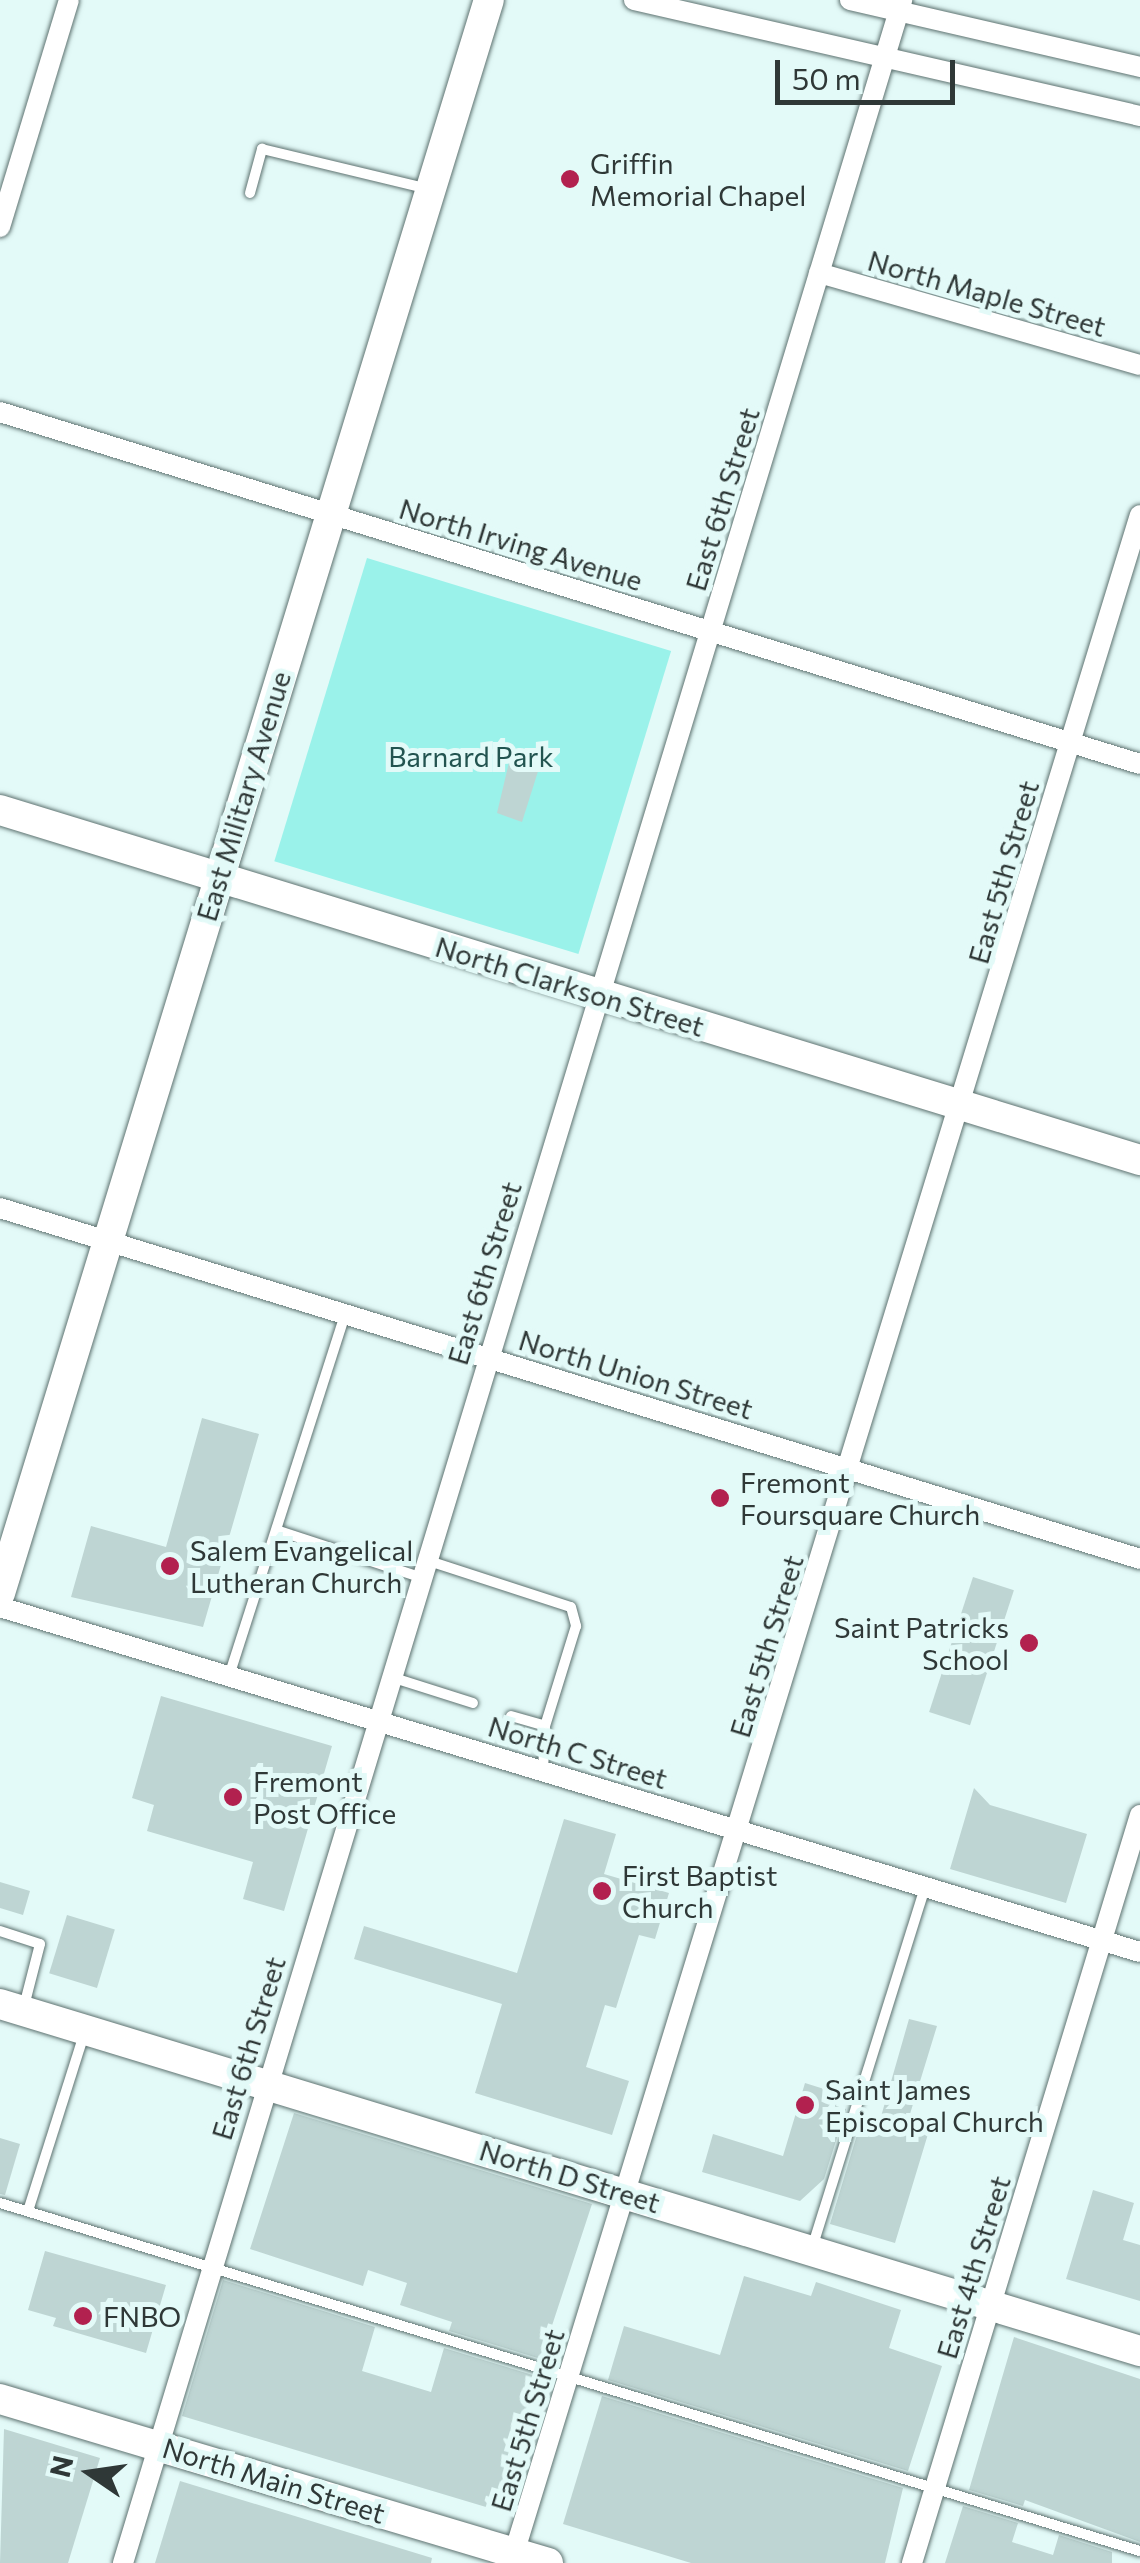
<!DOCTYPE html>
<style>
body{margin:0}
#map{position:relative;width:1140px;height:2563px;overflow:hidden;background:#e3faf8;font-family:Commissioner,sans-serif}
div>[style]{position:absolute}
.green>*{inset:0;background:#9af2ea;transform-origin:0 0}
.building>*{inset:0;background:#bed5d3;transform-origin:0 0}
.roads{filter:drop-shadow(0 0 2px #5e7270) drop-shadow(0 0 2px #5e7270)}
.lane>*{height:10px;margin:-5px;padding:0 5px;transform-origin:5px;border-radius:5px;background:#fff}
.street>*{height:20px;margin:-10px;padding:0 10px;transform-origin:10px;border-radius:10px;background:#fff}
.secondary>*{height:30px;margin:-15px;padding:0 15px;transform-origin:15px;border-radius:15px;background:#fff}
.dots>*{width:28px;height:28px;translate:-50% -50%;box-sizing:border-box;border:5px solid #e3faf8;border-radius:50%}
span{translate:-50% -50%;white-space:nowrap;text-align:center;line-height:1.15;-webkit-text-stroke:10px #e3faf8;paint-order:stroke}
.poi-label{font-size:28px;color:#2f3837}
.left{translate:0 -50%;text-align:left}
.right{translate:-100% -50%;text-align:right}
.street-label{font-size:28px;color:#2f3837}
.park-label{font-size:28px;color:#225450}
.north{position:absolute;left:40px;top:2423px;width:100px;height:100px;-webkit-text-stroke:8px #e3faf8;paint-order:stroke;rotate:283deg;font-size:28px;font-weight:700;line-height:40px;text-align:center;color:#2f3837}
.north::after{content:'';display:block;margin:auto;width:35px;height:45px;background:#2f3837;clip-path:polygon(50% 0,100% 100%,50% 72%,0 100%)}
.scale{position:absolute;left:775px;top:60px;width:180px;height:45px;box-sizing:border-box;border:5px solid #2f3837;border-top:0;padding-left:12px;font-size:30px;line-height:35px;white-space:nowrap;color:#2f3837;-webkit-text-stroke:8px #e3faf8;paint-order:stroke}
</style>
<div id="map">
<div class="green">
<i style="left:367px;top:558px;width:318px;height:317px;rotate:17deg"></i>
</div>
<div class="building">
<i style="clip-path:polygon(511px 754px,540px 765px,522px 822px,497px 813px)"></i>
<i style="clip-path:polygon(202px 1418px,259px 1434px,203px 1627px,71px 1597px,91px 1526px,166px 1547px)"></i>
<i style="left:973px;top:1577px;width:43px;height:142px;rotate:18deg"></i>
<i style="clip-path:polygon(161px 1696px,332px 1746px,284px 1911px,243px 1899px,253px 1862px,147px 1831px,154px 1805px,132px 1798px)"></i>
<i style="clip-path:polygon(974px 1788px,990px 1805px,1087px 1834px,1066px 1903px,950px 1869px)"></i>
<i style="clip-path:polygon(564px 1819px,616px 1834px,604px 1874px,669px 1893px,655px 1939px,639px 1935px,616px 2008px,605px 2005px,586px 2067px,629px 2081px,612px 2135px,475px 2093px,502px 2004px,354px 1959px,364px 1926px,517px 1973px)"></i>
<i style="clip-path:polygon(0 1882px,30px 1891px,23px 1915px,0 1908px)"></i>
<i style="left:67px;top:1915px;width:50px;height:61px;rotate:17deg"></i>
<i style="clip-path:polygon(909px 2019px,937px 2026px,906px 2127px,928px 2134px,895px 2243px,830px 2224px,863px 2115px,880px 2120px)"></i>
<i style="clip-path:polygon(805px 2083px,840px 2094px,836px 2106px,846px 2109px,824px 2179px,800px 2201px,702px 2172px,713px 2134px,783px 2156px)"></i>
<i style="clip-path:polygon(294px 2113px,592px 2204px,541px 2359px,449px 2331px,452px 2322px,400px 2305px,407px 2283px,368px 2270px,363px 2286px,250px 2249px)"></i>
<i style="clip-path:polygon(0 2138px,20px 2144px,5px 2195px,0 2194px)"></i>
<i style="clip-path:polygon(1093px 2190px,1134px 2203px,1123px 2240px,1140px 2245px,1140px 2301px,1066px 2279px)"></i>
<i style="clip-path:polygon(45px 2251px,166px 2285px,146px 2353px,53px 2326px,56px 2318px,28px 2310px)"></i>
<i style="clip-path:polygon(744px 2276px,811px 2296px,816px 2282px,901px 2310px,889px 2348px,942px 2366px,908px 2471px,608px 2380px,624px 2326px,720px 2355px)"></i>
<i style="clip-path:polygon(223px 2280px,375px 2327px,362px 2371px,431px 2392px,444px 2348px,536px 2376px,496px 2510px,182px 2416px)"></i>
<i style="clip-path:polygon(1014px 2337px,1140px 2379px,1140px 2542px,1025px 2500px,1023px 2506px,969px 2490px)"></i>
<i style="clip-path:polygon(602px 2396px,903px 2488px,885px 2563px,691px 2563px,563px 2524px)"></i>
<i style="clip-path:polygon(4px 2429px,100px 2458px,68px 2563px,0 2563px)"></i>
<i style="clip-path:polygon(180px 2481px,432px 2558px,431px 2563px,155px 2563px)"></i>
<i style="clip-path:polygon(963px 2506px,1018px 2523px,1012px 2542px,1053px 2555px,1059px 2535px,1112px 2552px,1112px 2563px,945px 2563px)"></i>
</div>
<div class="roads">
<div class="lane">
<i style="left:250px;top:193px;width:46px;rotate:-74.7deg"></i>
<i style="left:262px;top:149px;width:172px;rotate:13.5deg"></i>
<i style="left:279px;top:1531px;width:148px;rotate:18.1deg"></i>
<i style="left:426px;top:1560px;width:152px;rotate:18deg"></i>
<i style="left:571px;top:1607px;width:20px;rotate:75deg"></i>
<i style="left:576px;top:1626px;width:105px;rotate:107.2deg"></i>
<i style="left:545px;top:1726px;width:45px;rotate:92.5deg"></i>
<i style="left:229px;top:1676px;width:379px;rotate:-72.2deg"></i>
<i style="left:391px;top:1677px;width:86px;rotate:17.6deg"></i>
<i style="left:511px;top:1716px;width:35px;rotate:16deg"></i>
<i style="left:0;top:1931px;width:42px;rotate:18deg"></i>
<i style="left:40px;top:1944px;width:68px;rotate:104.4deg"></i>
<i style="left:0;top:2203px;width:1192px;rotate:16.98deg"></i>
<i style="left:28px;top:2211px;width:189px;rotate:-72.4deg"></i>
<i style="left:812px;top:2248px;width:378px;rotate:-72.6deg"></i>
</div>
<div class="street">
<i style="left:634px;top:0;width:519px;rotate:12.91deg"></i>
<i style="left:850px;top:0;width:298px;rotate:13deg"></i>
<i style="left:0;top:227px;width:237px;rotate:-73.1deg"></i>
<i style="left:819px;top:273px;width:334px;rotate:16deg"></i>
<i style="left:0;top:412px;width:1193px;rotate:17.16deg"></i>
<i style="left:0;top:1208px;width:1193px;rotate:17.11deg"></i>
<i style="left:0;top:1607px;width:1191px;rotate:16.84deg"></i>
<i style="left:123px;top:2563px;width:2679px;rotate:-73.09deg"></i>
<i style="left:511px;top:2563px;width:2142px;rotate:-72.93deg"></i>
<i style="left:912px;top:2563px;width:782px;rotate:-73.05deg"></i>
</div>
<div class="secondary">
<i style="left:0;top:810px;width:1193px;rotate:17.07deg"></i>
<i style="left:0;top:1593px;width:1666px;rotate:-72.94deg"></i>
<i style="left:0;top:2004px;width:1192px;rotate:16.93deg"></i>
<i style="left:0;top:2399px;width:572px;rotate:16.66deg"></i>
</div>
</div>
<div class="dots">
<i style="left:570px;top:179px;background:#b2214f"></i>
<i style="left:720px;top:1498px;background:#b2214f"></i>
<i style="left:170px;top:1566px;background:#b2214f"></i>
<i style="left:1029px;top:1643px;background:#b2214f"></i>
<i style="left:233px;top:1797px;background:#b2214f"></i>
<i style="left:602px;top:1891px;background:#b2214f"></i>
<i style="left:805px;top:2105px;background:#b2214f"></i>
<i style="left:83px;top:2316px;background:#b2214f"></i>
</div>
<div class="poi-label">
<span class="left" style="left:590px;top:179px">Griffin<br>Memorial Chapel</span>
<span class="left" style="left:740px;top:1498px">Fremont<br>Foursquare Church</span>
<span class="left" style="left:190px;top:1566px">Salem Evangelical<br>Lutheran Church</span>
<span class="right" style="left:1009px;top:1643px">Saint Patricks<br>School</span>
<span class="left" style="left:253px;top:1797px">Fremont<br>Post Office</span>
<span class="left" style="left:622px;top:1891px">First Baptist<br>Church</span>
<span class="left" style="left:825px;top:2105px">Saint James<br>Episcopal Church</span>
<span class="left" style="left:103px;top:2316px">FNBO</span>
</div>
<div class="street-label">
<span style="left:987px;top:293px;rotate:16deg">North Maple Street</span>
<span style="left:722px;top:499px;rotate:-73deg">East 6th Street</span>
<span style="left:521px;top:544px;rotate:17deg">North Irving Avenue</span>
<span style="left:243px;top:796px;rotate:-73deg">East Military Avenue</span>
<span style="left:1003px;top:872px;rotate:-74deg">East 5th Street</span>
<span style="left:570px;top:986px;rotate:17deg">North Clarkson Street</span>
<span style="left:484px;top:1273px;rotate:-73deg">East 6th Street</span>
<span style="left:636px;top:1374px;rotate:17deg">North Union Street</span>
<span style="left:766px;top:1646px;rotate:-73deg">East 5th Street</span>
<span style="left:578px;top:1752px;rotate:17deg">North C Street</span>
<span style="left:248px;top:2048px;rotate:-73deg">East 6th Street</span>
<span style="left:570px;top:2176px;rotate:17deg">North D Street</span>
<span style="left:973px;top:2267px;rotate:-73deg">East 4th Street</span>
<span style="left:527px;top:2420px;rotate:-73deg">East 5th Street</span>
<span style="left:274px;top:2480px;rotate:17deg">North Main Street</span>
</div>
<div class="park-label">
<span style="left:471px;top:756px">Barnard Park</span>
</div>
<div class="north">N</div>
<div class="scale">50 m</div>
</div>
